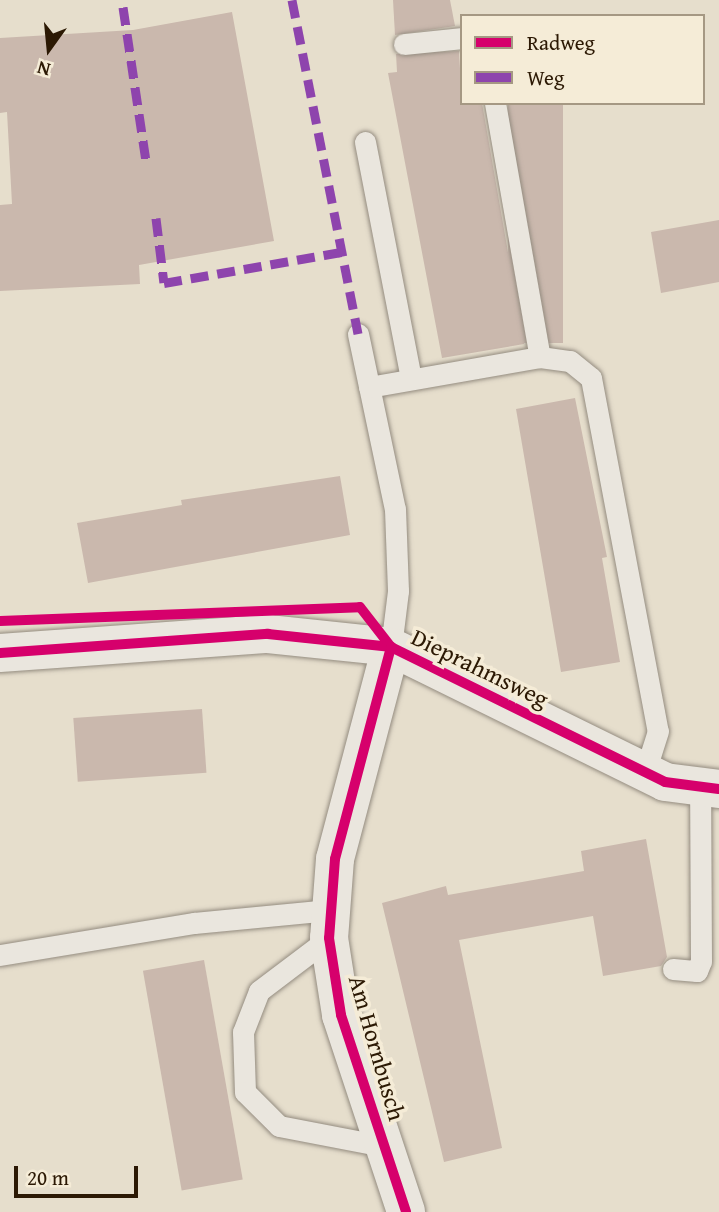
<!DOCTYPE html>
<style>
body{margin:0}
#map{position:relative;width:719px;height:1212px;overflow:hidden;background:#e6decc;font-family:"Gentium Book Plus",serif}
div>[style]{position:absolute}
.building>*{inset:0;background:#cab8ad;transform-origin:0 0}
.roads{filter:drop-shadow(0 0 2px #948c80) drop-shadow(0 0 2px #948c80)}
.service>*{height:21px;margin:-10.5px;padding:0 10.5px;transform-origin:10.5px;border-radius:10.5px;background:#eae6de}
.minor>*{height:38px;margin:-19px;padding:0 19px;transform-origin:19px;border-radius:19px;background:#eae6de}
.quiet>*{height:9px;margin-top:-4.5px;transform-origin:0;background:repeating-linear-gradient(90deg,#8e44ad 0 18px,transparent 0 27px)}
.cycleway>*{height:10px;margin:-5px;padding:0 5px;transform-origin:5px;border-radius:5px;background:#d6006c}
span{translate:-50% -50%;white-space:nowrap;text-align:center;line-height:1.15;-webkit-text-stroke:7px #f5ecd7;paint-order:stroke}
.street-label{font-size:24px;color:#2c1904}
.legend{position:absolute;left:460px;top:14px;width:245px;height:91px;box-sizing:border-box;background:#f5ecd7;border:2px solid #a59883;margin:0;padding:9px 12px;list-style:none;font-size:21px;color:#2c1904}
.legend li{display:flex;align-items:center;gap:14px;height:35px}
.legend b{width:35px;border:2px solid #a59883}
.north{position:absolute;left:14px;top:14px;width:70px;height:70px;-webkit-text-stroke:5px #f5ecd7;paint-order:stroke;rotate:195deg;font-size:19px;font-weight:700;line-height:28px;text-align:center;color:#2c1904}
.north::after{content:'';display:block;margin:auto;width:24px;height:32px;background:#2c1904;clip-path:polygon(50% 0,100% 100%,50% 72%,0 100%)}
.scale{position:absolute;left:14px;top:1166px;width:124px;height:32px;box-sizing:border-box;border:4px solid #2c1904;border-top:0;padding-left:9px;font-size:21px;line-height:24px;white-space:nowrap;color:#2c1904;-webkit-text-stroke:5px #f5ecd7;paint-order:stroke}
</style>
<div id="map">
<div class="building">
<i style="clip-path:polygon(393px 0,450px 0,455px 26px,395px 35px)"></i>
<i style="clip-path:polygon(232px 12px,274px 241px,139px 265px,140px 284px,0 291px,0 205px,12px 204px,7px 112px,0 113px,0 38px,133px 30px)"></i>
<i style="clip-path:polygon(459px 51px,462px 103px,482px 103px,524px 344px,442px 358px,388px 73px,397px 72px,396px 54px)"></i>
<i style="left:508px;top:103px;width:55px;height:240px"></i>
<i style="clip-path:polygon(719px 220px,719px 282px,661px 293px,651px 232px)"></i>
<i style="clip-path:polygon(575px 398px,607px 557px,602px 558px,620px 662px,561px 672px,516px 409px)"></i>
<i style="clip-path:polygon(340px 476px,350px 535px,88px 583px,77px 523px,182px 505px,181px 500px)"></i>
<i style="left:202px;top:709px;width:64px;height:129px;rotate:86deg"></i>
<i style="clip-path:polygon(646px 839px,667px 957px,661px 966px,603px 976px,593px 916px,459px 940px,502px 1148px,444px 1162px,382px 903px,446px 886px,448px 895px,584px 871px,581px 851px)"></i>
<i style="left:204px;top:960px;width:223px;height:62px;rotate:80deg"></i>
</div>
<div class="roads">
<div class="service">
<i style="left:404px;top:44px;width:58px;rotate:-5.9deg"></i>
<i style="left:495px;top:103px;width:258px;rotate:80deg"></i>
<i style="left:365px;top:142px;width:241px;rotate:79deg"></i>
<i style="left:358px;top:334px;width:179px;rotate:78.1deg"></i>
<i style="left:395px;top:509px;width:82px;rotate:87.9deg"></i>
<i style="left:398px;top:591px;width:56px;rotate:97.1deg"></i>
<i style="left:369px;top:387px;width:174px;rotate:-10deg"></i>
<i style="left:540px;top:357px;width:30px;rotate:8deg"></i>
<i style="left:570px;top:361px;width:27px;rotate:39deg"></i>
<i style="left:591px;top:378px;width:359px;rotate:79.3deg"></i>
<i style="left:658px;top:731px;width:43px;rotate:107.6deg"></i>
<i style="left:329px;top:938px;width:88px;rotate:142.9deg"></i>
<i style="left:259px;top:991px;width:44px;rotate:111.3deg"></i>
<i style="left:243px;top:1032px;width:60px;rotate:88.1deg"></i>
<i style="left:245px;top:1092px;width:48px;rotate:45deg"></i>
<i style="left:279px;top:1126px;width:106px;rotate:10.9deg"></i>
<i style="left:0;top:955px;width:197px;rotate:-9.4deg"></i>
<i style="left:194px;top:923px;width:136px;rotate:-5.5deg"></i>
<i style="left:673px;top:969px;width:24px;rotate:5deg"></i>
<i style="left:697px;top:971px;width:11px;rotate:-68deg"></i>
<i style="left:701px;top:961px;width:175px;rotate:-90.3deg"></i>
</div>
<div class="minor">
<i style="left:391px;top:647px;width:219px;rotate:104.8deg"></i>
<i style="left:335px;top:859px;width:79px;rotate:94.3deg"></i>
<i style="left:329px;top:938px;width:78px;rotate:81.1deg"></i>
<i style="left:341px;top:1015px;width:207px;rotate:71.7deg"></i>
<i style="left:0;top:653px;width:269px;rotate:-4.1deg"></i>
<i style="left:268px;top:634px;width:124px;rotate:6deg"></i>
<i style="left:391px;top:647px;width:305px;rotate:26.2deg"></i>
<i style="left:665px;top:782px;width:54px;rotate:7.4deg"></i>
</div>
</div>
<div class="quiet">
<i style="left:292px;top:0;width:340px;rotate:78.8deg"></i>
<i style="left:123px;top:7px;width:156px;rotate:81.5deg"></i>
<i style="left:156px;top:218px;width:65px;rotate:83deg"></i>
<i style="left:164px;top:283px;width:180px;rotate:-9.9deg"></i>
</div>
<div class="cycleway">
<i style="left:0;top:621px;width:360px;rotate:-2.2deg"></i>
<i style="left:360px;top:607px;width:51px;rotate:52.2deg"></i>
<i style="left:391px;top:647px;width:219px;rotate:104.8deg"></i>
<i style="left:335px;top:859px;width:79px;rotate:94.3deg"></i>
<i style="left:329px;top:938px;width:78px;rotate:81.1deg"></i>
<i style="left:341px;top:1015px;width:207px;rotate:71.7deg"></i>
<i style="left:0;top:653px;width:269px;rotate:-4.1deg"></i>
<i style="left:268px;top:634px;width:124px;rotate:6deg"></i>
<i style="left:391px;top:647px;width:305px;rotate:26.2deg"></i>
<i style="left:665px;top:782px;width:54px;rotate:7.4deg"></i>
</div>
<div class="street-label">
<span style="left:480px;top:668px;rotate:26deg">Dieprahmsweg</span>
<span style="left:377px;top:1048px;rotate:74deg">Am Hornbusch</span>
</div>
<ul class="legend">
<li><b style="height:9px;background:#d6006c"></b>Radweg</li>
<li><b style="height:9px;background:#8e44ad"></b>Weg</li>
</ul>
<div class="north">N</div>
<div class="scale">20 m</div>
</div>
